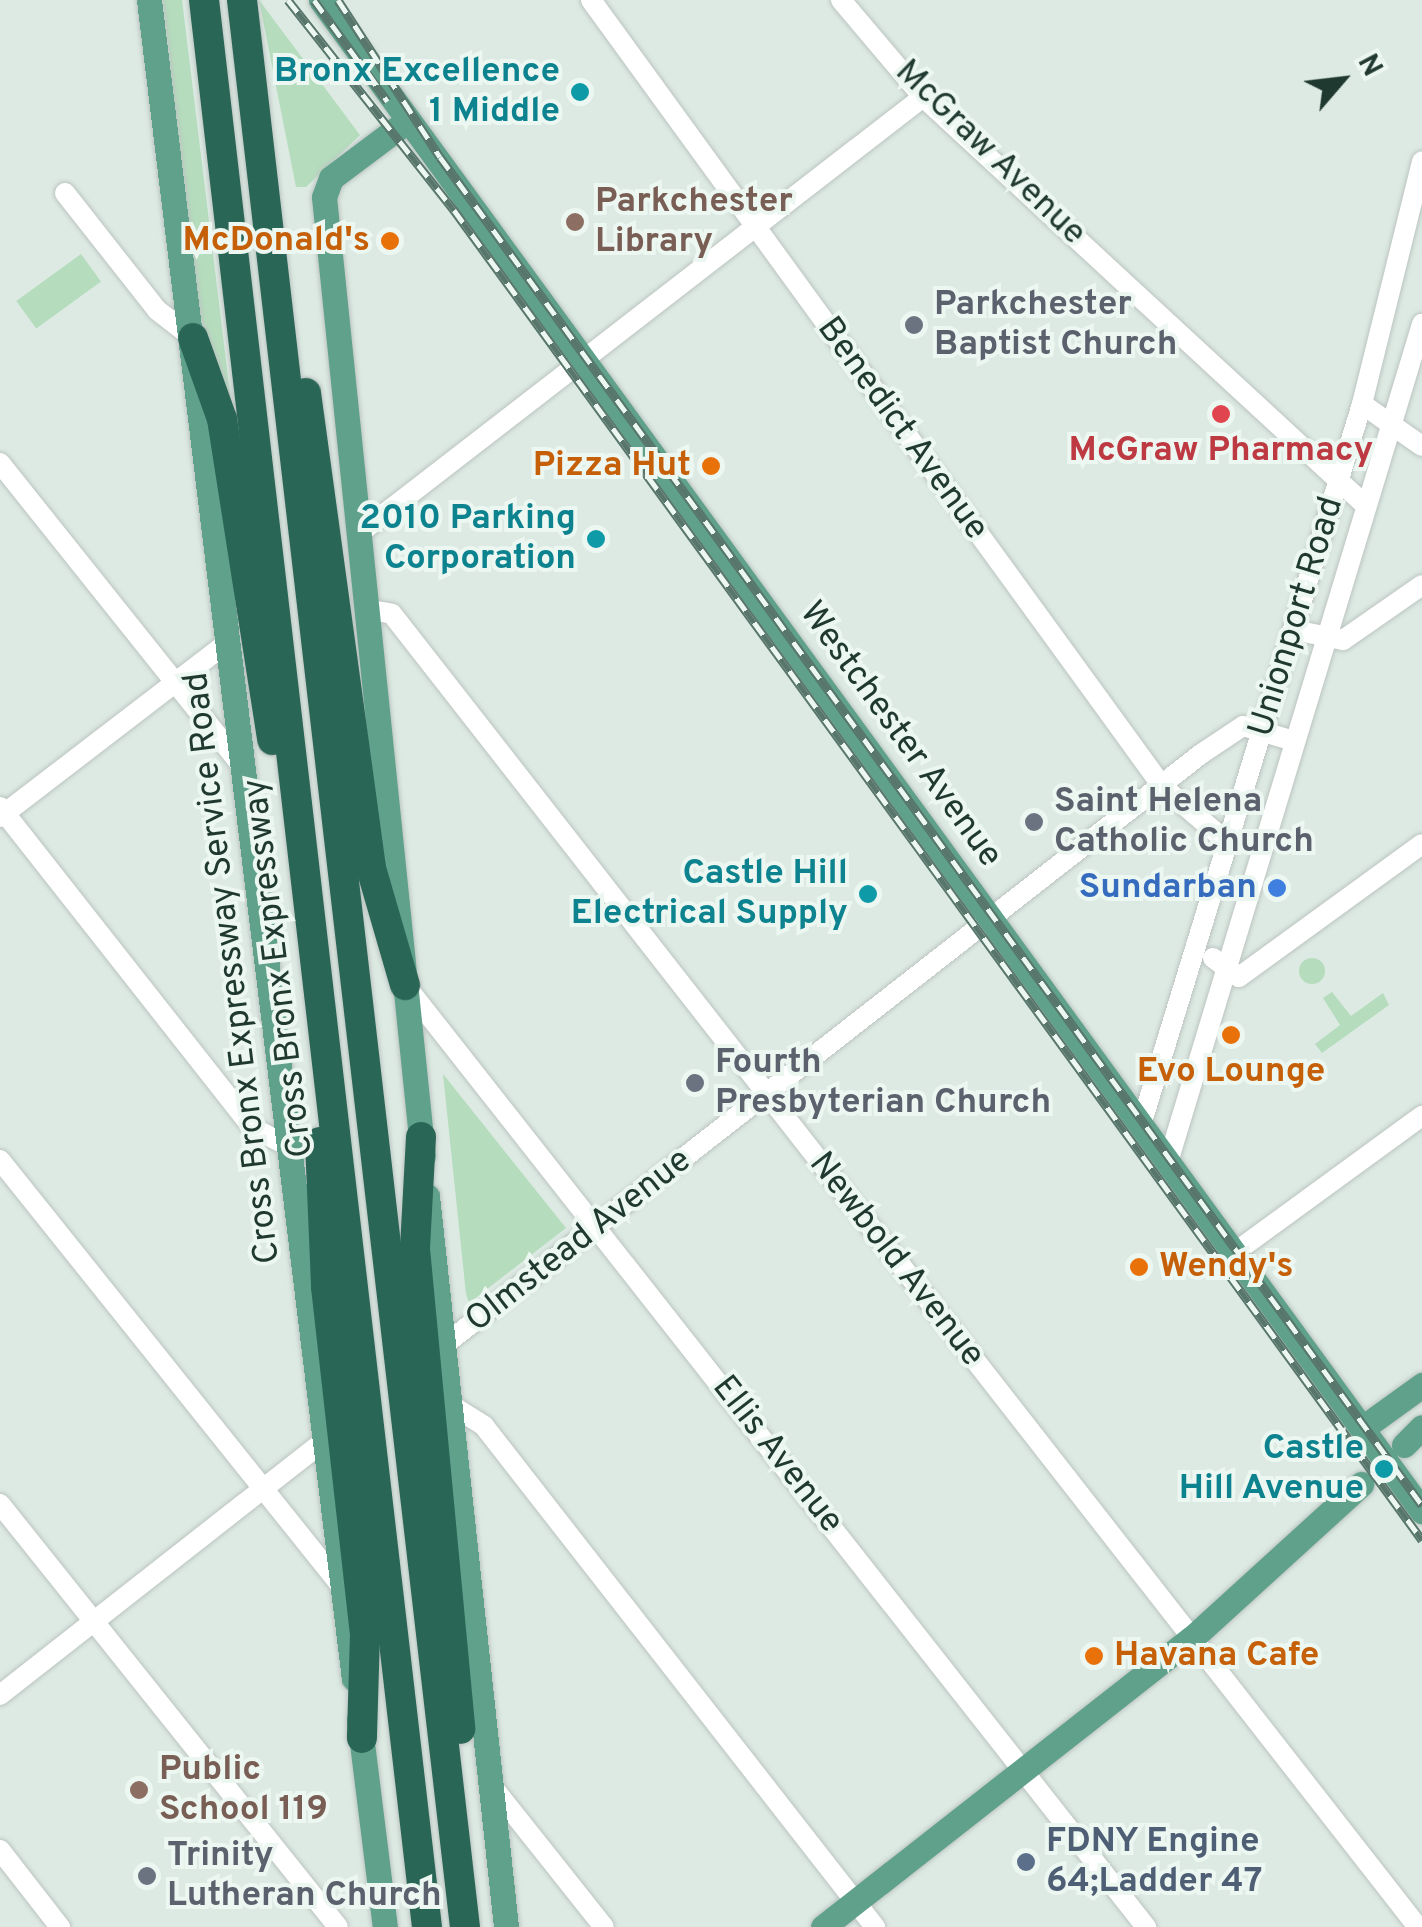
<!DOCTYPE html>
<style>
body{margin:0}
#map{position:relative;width:1422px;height:1927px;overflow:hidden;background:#ddeae3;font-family:Overpass,sans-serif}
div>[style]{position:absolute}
.green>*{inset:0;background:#b5dcbd;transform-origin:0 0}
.round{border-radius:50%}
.roads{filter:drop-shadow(0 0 2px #bcc4c1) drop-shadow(0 0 2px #bcc4c1)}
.minor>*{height:20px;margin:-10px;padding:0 10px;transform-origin:10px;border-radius:10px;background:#fff}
.major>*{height:25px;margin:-12.5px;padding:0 12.5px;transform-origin:12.5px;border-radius:12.5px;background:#60a18c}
.highway>*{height:30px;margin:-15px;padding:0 15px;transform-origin:15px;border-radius:15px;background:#2a6656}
.rail>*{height:9px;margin-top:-4.5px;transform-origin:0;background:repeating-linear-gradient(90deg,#edf7f1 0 15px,#58766c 0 30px);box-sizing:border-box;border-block:2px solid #58766c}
.dots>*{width:28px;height:28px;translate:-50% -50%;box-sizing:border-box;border:5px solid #edf7f1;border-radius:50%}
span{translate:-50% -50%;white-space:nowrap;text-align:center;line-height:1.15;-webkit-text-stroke:8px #edf7f1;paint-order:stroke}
.culture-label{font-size:35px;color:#0d838f;font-weight:700}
.right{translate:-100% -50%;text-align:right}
.street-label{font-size:35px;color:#1f3931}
.education-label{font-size:35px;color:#785e54;font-weight:700}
.left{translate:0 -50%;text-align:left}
.food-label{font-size:35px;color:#c56008;font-weight:700}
.worship-label{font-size:35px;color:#5b616d;font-weight:700}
.health-label{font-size:35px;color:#be3a42;font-weight:700}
.shop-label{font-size:35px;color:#366cbe;font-weight:700}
.service-label{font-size:35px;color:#4e5e75;font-weight:700}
.north{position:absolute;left:1292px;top:30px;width:100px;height:100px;-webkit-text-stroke:8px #edf7f1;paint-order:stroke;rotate:62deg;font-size:28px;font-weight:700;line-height:40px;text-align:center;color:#1f3931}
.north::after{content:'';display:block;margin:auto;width:35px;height:45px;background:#1f3931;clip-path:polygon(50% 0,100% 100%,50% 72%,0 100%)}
</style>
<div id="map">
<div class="green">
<i style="clip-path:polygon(163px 0,182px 0,232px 410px,198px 310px)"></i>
<i style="clip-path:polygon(259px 0,360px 135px,306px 187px,296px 187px)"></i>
<i style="left:81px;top:254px;width:34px;height:80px;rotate:54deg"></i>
<i class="round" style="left:1299px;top:958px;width:26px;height:26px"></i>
<i style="clip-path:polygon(1332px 992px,1351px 1016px,1383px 993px,1389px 1005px,1322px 1053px,1315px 1044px,1340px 1025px,1323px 998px)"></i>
<i style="clip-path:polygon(443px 1074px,566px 1228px,469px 1303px,466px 1294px)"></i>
</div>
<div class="roads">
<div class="minor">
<i style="left:591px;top:0;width:972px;rotate:54deg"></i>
<i style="left:1162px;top:786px;width:87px;rotate:40.8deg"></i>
<i style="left:841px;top:0;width:127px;rotate:49.8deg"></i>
<i style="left:923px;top:97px;width:600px;rotate:42.7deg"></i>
<i style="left:65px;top:193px;width:149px;rotate:51.8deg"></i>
<i style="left:157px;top:310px;width:46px;rotate:37.9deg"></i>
<i style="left:1362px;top:404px;width:73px;rotate:35deg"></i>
<i style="left:0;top:463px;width:391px;rotate:51.4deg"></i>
<i style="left:357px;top:535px;width:716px;rotate:-37.73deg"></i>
<i style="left:365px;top:609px;width:27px;rotate:10deg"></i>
<i style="left:392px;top:614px;width:1666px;rotate:52deg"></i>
<i style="left:1294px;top:630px;width:50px;rotate:11.5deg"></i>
<i style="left:1343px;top:640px;width:96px;rotate:-34.8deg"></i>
<i style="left:0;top:807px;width:409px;rotate:51.8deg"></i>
<i style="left:253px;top:1128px;width:42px;rotate:27.2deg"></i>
<i style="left:0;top:817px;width:289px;rotate:-37.5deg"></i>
<i style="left:1213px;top:958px;width:32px;rotate:36deg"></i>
<i style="left:1239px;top:977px;width:226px;rotate:-36deg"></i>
<i style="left:405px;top:985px;width:1199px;rotate:51.81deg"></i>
<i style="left:1141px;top:1125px;width:754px;rotate:-72.96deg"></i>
<i style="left:1362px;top:404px;width:250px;rotate:-76.1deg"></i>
<i style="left:0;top:1160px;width:547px;rotate:51.31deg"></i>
<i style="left:1168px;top:1162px;width:876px;rotate:-73.14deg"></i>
<i style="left:1234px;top:1253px;width:233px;rotate:-36.1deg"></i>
<i style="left:444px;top:1345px;width:960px;rotate:-37.98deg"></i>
<i style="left:1201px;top:754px;width:50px;rotate:-33.7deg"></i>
<i style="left:1243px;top:726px;width:50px;rotate:16.3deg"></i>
<i style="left:451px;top:1405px;width:39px;rotate:32deg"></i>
<i style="left:484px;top:1426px;width:636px;rotate:52.03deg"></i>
<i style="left:0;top:1504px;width:541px;rotate:51.37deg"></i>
<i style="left:0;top:1695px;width:410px;rotate:-38.1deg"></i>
<i style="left:491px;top:1785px;width:181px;rotate:51.5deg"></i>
<i style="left:0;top:1850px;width:98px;rotate:52.1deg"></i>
</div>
<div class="major">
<i style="left:149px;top:0;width:1691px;rotate:83.04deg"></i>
<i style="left:321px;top:0;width:1870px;rotate:53.92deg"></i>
<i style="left:407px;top:121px;width:95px;rotate:143.1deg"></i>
<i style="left:331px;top:178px;width:20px;rotate:110deg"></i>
<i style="left:324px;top:197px;width:964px;rotate:84.11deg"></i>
<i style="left:427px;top:1196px;width:735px;rotate:83.83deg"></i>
<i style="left:1364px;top:1427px;width:72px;rotate:-35.9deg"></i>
<i style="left:1404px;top:1445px;width:25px;rotate:-45deg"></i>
<i style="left:359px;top:1719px;width:210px;rotate:82.9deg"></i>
<i style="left:823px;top:1927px;width:469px;rotate:-38.1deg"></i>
<i style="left:1192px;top:1638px;width:229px;rotate:-42.3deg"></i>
</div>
<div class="highway">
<i style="left:204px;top:0;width:1940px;rotate:83.4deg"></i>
<i style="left:242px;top:0;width:1940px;rotate:83.4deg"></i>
<i style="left:193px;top:338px;width:86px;rotate:70.3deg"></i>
<i style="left:222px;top:419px;width:325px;rotate:81.1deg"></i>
<i style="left:306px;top:393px;width:479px;rotate:82.2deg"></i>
<i style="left:371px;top:868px;width:122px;rotate:73.8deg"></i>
<i style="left:421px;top:1137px;width:112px;rotate:93.1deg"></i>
<i style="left:415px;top:1249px;width:482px;rotate:84.6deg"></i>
<i style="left:320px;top:1142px;width:145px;rotate:87.6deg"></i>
<i style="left:326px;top:1287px;width:349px;rotate:83.6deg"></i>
<i style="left:365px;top:1634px;width:104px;rotate:91.7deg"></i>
</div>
</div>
<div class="rail">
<i style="left:288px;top:0;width:268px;rotate:51.7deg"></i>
<i style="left:454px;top:210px;width:1645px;rotate:53.95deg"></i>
<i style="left:314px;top:0;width:125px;rotate:54.1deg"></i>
<i style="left:338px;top:0;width:187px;rotate:57deg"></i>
<i style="left:440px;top:157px;width:1668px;rotate:53.93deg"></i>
</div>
<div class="dots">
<i style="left:580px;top:92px;background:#0f9aa8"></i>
<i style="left:575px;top:222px;background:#8d6e63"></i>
<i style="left:390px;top:241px;background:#e8710a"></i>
<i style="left:914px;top:325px;background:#6b7280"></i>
<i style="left:1221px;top:414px;background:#e0444e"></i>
<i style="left:711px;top:466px;background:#e8710a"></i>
<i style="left:596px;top:539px;background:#0f9aa8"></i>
<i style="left:1034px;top:822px;background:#6b7280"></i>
<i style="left:1277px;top:888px;background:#3f7fe0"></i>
<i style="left:868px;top:894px;background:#0f9aa8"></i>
<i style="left:1231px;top:1035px;background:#e8710a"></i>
<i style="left:695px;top:1083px;background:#6b7280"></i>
<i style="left:1139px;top:1267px;background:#e8710a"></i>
<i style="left:1384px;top:1469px;background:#0f9aa8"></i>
<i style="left:1094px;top:1656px;background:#e8710a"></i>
<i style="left:139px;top:1790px;background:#8d6e63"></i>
<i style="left:1026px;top:1862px;background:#5c6f8a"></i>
<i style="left:147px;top:1876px;background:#6b7280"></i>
</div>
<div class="culture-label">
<span class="right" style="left:560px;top:92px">Bronx Excellence<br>1 Middle</span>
<span class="right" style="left:576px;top:539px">2010 Parking<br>Corporation</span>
<span class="right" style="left:848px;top:894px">Castle Hill<br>Electrical Supply</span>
<span class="right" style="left:1364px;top:1469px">Castle<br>Hill Avenue</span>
</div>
<div class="street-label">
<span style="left:990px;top:153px;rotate:44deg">McGraw Avenue</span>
<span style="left:902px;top:429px;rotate:54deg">Benedict Avenue</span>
<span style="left:1297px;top:617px;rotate:-73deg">Unionport Road</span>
<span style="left:900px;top:735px;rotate:54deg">Westchester Avenue</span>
<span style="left:233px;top:968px;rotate:-97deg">Cross Bronx Expressway Service Road</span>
<span style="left:279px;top:968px;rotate:-97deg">Cross Bronx Expressway</span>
<span style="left:579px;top:1241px;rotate:-38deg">Olmstead Avenue</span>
<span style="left:896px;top:1260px;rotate:52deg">Newbold Avenue</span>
<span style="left:777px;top:1455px;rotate:52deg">Ellis Avenue</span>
</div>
<div class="education-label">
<span class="left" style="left:595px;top:222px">Parkchester<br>Library</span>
<span class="left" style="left:159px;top:1790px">Public<br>School 119</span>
</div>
<div class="food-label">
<span class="right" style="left:370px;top:241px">McDonald's</span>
<span class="right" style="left:691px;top:466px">Pizza Hut</span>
<span style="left:1231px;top:1072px">Evo Lounge</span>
<span class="left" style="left:1159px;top:1267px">Wendy's</span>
<span class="left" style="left:1114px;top:1656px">Havana Cafe</span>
</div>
<div class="worship-label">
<span class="left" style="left:934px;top:325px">Parkchester<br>Baptist Church</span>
<span class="left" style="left:1054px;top:822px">Saint Helena<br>Catholic Church</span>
<span class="left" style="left:715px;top:1083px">Fourth<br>Presbyterian Church</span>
<span class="left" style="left:167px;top:1876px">Trinity<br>Lutheran Church</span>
</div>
<div class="health-label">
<span style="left:1221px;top:451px">McGraw Pharmacy</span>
</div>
<div class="shop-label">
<span class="right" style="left:1257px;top:888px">Sundarban</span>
</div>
<div class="service-label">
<span class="left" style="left:1046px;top:1862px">FDNY Engine<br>64;Ladder 47</span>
</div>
<div class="north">N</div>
</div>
